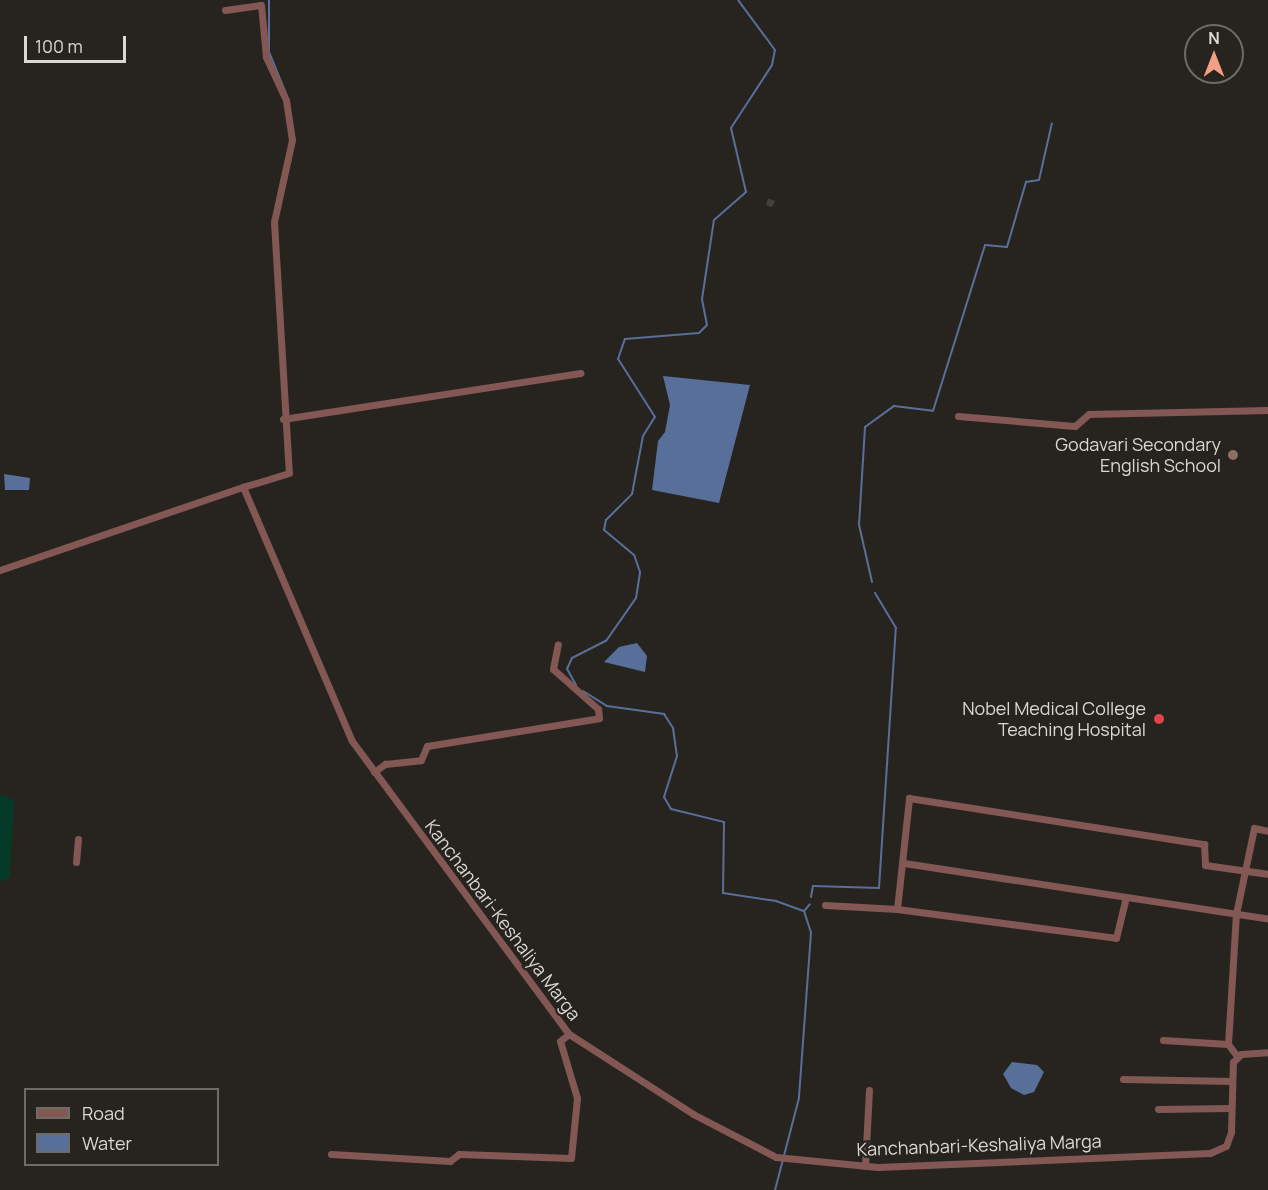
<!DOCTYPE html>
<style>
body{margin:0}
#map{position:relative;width:1268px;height:1190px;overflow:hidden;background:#27241f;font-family:Manrope,sans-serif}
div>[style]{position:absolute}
.green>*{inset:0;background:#053a28}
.water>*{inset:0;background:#586f9a}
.stream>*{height:2px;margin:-1px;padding:0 1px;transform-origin:1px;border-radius:1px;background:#586f9a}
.minor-tunnel>*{height:7px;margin-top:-3.5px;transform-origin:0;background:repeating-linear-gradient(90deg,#423f3a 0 7px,transparent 0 10.5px)}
.minor>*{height:7px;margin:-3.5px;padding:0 3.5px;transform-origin:3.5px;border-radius:3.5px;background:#835754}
.dots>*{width:16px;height:16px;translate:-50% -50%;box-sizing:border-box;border:3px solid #27241f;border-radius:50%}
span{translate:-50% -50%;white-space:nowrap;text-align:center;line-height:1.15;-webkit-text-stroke:4.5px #27241f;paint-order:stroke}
.poi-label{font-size:18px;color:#dad8d4}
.right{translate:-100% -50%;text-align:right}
.street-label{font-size:18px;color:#dad8d4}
.legend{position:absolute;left:24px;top:1088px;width:195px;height:78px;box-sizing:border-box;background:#27241f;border:2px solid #6f6c67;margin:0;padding:8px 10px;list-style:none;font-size:18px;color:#dad8d4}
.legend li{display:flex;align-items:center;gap:12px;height:30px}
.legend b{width:30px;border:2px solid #6f6c67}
.north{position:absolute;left:1184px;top:24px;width:60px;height:60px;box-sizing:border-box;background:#27241f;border:2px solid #6f6c67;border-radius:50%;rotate:0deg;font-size:16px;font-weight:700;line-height:24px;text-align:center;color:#dad8d4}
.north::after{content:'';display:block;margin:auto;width:21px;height:27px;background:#f39f84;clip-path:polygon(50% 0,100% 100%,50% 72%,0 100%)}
.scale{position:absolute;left:24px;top:36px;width:102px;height:27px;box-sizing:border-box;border:3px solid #dad8d4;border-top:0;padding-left:8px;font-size:18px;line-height:21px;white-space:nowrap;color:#dad8d4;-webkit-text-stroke:4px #27241f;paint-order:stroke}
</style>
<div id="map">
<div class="green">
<i style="clip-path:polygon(0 794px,14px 800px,10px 877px,0 882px)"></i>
</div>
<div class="water">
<i style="clip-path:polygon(663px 376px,750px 385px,719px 503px,652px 490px,658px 441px,665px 432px,670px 405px)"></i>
<i style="clip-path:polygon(4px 474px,30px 478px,29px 490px,5px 490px)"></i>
<i style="clip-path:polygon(637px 643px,647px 656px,645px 672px,604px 662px,619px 647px)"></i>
<i style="clip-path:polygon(1012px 1062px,1037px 1065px,1044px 1072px,1034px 1092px,1024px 1095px,1011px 1088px,1003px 1074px)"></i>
</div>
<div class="stream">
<i style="left:269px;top:0;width:52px;rotate:90deg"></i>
<i style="left:269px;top:52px;width:48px;rotate:67.8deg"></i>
<i style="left:872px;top:582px;width:58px;rotate:-102.8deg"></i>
<i style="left:859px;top:525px;width:98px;rotate:-86.5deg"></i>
<i style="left:865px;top:427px;width:36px;rotate:-36deg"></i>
<i style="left:894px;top:406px;width:39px;rotate:7deg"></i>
<i style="left:933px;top:411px;width:174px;rotate:-72.6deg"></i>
<i style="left:985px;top:245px;width:22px;rotate:5deg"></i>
<i style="left:1007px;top:247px;width:68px;rotate:-73.7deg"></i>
<i style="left:1026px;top:182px;width:13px;rotate:-9deg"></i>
<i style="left:1039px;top:180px;width:58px;rotate:-77.2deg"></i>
<i style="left:576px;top:685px;width:18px;rotate:-119deg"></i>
<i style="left:567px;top:669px;width:12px;rotate:-66deg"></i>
<i style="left:572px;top:658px;width:38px;rotate:-27deg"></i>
<i style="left:606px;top:641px;width:52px;rotate:-55.1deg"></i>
<i style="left:636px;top:598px;width:26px;rotate:-81deg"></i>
<i style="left:640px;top:572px;width:18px;rotate:-109deg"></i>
<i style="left:634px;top:555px;width:39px;rotate:-140deg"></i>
<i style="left:604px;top:530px;width:10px;rotate:-79deg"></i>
<i style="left:606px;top:520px;width:37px;rotate:-45deg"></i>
<i style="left:632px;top:494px;width:59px;rotate:-79.3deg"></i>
<i style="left:643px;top:436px;width:22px;rotate:-58deg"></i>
<i style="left:655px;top:417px;width:69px;rotate:-122.5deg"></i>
<i style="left:618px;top:359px;width:21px;rotate:-71deg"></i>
<i style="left:625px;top:339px;width:74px;rotate:-4.6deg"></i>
<i style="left:699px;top:333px;width:11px;rotate:-45deg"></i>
<i style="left:707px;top:325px;width:26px;rotate:-101deg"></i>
<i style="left:702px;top:299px;width:80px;rotate:-81.4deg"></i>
<i style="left:714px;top:220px;width:43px;rotate:-41.2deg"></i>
<i style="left:746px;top:192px;width:66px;rotate:-103.2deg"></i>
<i style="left:731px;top:128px;width:75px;rotate:-56.9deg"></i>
<i style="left:772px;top:65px;width:15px;rotate:-79deg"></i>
<i style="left:775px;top:50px;width:62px;rotate:-126.5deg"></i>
<i style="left:583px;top:691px;width:28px;rotate:32deg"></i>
<i style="left:607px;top:706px;width:58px;rotate:8deg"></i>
<i style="left:664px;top:714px;width:17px;rotate:57deg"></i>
<i style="left:673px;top:728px;width:28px;rotate:82deg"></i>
<i style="left:677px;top:756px;width:43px;rotate:107.6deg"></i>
<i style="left:664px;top:797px;width:14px;rotate:60deg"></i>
<i style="left:671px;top:809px;width:55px;rotate:13.8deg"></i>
<i style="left:724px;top:822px;width:71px;rotate:90.8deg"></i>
<i style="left:723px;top:893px;width:54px;rotate:8.6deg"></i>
<i style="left:776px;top:901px;width:30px;rotate:20deg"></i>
<i style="left:804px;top:911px;width:23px;rotate:72deg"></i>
<i style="left:811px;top:933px;width:165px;rotate:94.2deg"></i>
<i style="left:799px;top:1098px;width:95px;rotate:104.6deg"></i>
<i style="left:811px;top:897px;width:11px;rotate:-80deg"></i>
<i style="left:813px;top:886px;width:66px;rotate:1.7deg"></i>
<i style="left:879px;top:888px;width:261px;rotate:-86.3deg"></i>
<i style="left:896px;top:628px;width:41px;rotate:-121deg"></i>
<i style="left:804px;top:911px;width:9px;rotate:-49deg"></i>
</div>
<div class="minor-tunnel">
<i style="left:767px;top:201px;width:10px;rotate:24deg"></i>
</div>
<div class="minor">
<i style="left:225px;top:10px;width:36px;rotate:-8deg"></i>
<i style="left:261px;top:5px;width:52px;rotate:84.5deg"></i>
<i style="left:266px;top:57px;width:47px;rotate:65.1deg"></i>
<i style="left:286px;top:100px;width:40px;rotate:81.5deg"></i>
<i style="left:292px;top:140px;width:84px;rotate:102.4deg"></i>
<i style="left:274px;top:222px;width:251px;rotate:86.6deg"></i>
<i style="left:289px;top:473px;width:48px;rotate:163.1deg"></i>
<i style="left:958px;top:416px;width:117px;rotate:4.9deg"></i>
<i style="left:1075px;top:426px;width:18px;rotate:-41deg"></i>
<i style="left:1089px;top:414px;width:179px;rotate:-1.3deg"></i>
<i style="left:283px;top:419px;width:301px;rotate:-8.8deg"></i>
<i style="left:0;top:570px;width:257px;rotate:-18.9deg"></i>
<i style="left:243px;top:487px;width:276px;rotate:66.8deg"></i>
<i style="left:352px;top:741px;width:365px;rotate:53.5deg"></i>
<i style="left:569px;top:1034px;width:148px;rotate:32.8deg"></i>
<i style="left:693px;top:1114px;width:93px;rotate:27.4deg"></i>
<i style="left:776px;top:1157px;width:102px;rotate:5.6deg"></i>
<i style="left:878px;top:1167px;width:332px;rotate:-2.4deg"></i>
<i style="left:1210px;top:1153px;width:17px;rotate:-24deg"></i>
<i style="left:1226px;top:1146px;width:15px;rotate:-70deg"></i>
<i style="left:1231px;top:1132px;width:70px;rotate:-88.4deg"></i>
<i style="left:1233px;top:1062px;width:11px;rotate:-45deg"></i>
<i style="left:1241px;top:1054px;width:27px;rotate:-4deg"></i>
<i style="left:374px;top:772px;width:14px;rotate:-36deg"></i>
<i style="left:385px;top:764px;width:36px;rotate:-6deg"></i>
<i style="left:421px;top:760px;width:15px;rotate:-67deg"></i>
<i style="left:427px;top:746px;width:174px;rotate:-9.2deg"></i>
<i style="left:599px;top:718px;width:9px;rotate:-96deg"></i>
<i style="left:598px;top:709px;width:60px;rotate:-138.4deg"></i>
<i style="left:553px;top:669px;width:25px;rotate:-79deg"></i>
<i style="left:76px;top:862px;width:23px;rotate:-85deg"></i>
<i style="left:904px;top:863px;width:368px;rotate:8.7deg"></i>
<i style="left:825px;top:905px;width:72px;rotate:3.2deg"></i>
<i style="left:897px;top:909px;width:221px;rotate:7.5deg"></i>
<i style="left:1116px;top:938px;width:42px;rotate:-76.3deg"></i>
<i style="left:897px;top:909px;width:112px;rotate:-83.8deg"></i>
<i style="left:909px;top:798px;width:299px;rotate:8.9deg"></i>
<i style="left:1204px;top:844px;width:21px;rotate:87deg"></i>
<i style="left:1205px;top:865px;width:64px;rotate:8.1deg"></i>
<i style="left:1163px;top:1040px;width:65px;rotate:3.5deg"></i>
<i style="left:1237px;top:1056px;width:15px;rotate:-127deg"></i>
<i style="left:1228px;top:1044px;width:130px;rotate:-86.5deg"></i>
<i style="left:1236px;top:914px;width:88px;rotate:-78.2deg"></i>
<i style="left:1254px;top:828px;width:14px;rotate:12deg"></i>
<i style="left:1123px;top:1079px;width:109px;rotate:1.1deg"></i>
<i style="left:1158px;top:1109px;width:73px;rotate:-0.8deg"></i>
<i style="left:331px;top:1154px;width:119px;rotate:3.4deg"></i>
<i style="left:450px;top:1161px;width:11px;rotate:-38deg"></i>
<i style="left:459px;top:1154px;width:112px;rotate:2deg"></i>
<i style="left:571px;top:1158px;width:60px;rotate:-84.3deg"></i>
<i style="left:577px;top:1098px;width:59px;rotate:-106.6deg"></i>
<i style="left:560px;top:1041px;width:11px;rotate:-38deg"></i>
<i style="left:865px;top:1166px;width:76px;rotate:-87deg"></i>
</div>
<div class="dots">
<i style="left:1233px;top:455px;background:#8d6e63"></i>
<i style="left:1159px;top:719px;background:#e0444e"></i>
</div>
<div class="poi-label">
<span class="right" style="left:1221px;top:455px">Godavari Secondary<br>English School</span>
<span class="right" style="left:1146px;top:719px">Nobel Medical College<br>Teaching Hospital</span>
</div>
<div class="street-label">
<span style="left:503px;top:920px;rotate:53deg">Kanchanbari-Keshaliya Marga</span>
<span style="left:979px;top:1145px;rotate:-2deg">Kanchanbari-Keshaliya Marga</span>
</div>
<ul class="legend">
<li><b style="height:8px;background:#835754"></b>Road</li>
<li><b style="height:16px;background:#586f9a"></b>Water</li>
</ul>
<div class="north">N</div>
<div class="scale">100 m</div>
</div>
